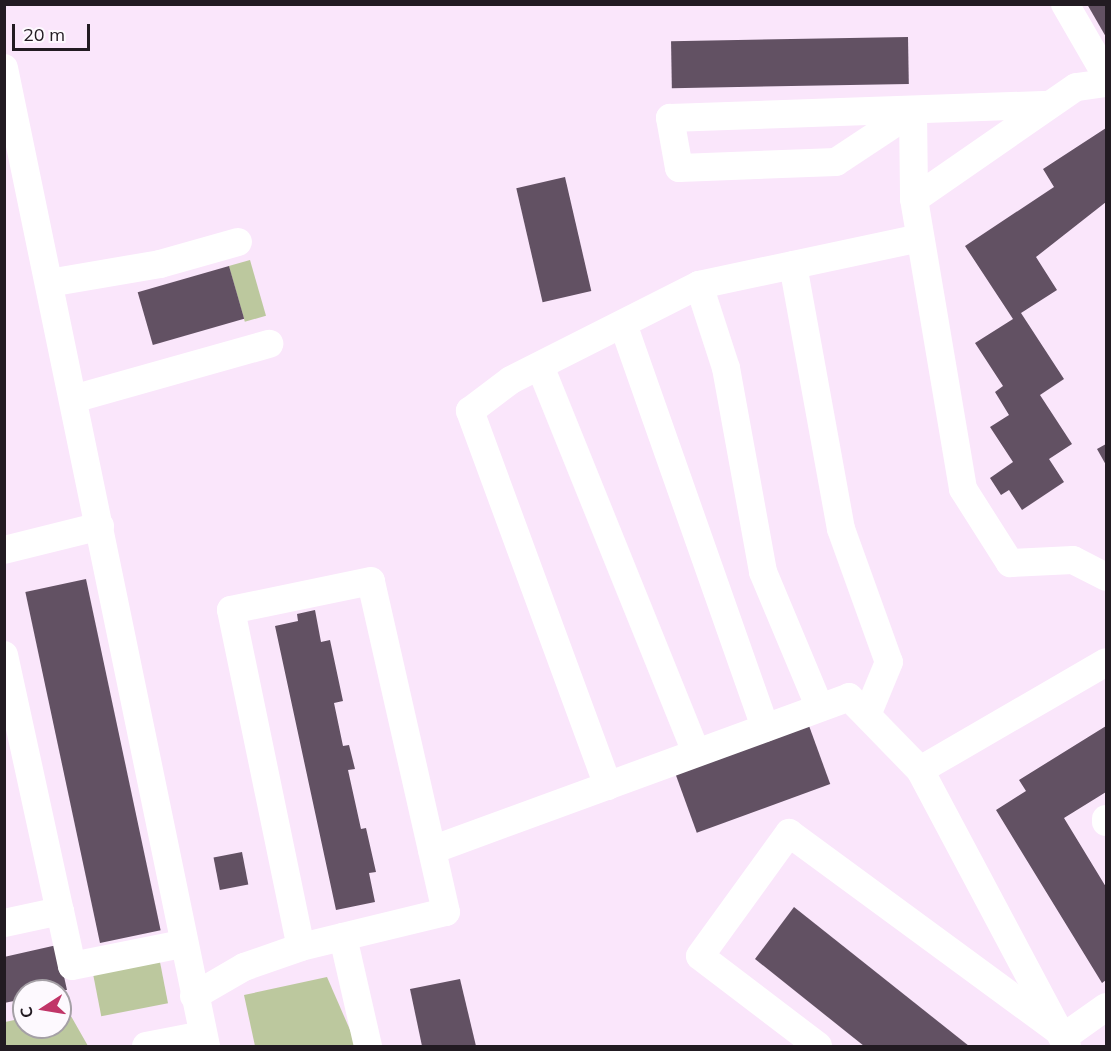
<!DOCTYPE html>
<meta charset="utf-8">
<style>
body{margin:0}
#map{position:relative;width:1111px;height:1051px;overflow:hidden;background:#fae6fb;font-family:Mulish,sans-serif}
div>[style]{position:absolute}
.green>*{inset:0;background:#bcc89e;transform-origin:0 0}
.building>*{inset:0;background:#625163;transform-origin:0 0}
.minor>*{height:28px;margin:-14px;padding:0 14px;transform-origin:14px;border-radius:14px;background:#fff}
span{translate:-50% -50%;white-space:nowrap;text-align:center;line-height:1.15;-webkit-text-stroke:6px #fdf9fe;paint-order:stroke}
.frame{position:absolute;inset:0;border:6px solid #221b22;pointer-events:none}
.north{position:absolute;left:12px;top:979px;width:60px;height:60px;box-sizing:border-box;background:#fdf9fe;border:2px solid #a5a0a6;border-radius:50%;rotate:258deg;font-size:16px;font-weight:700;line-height:24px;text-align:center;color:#221b22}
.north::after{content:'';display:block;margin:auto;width:21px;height:27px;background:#c13568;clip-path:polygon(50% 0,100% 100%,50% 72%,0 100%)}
.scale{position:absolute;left:12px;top:24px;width:78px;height:27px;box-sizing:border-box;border:3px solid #221b22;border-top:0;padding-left:8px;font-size:18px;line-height:21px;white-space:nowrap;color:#221b22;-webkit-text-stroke:4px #fdf9fe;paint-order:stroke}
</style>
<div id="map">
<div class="green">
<i style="left:250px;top:260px;width:58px;height:22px;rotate:74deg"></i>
<i style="left:160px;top:962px;width:42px;height:68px;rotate:79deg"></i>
<i style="clip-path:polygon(327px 977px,357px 1046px,255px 1046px,244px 995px)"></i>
<i style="clip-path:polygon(67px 1009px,88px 1046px,5px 1046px,5px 1022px,24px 1018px,24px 1027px,60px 1027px,60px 1010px)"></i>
</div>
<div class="building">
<i style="clip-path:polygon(1087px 4px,1106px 4px,1106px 37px)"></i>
<i style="left:908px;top:37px;width:47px;height:237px;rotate:89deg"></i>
<i style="clip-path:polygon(1106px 128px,1106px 202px,1036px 257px,1057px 290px,1021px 313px,1064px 379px,1040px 395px,1072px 444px,1049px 459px,1064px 482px,1022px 510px,1009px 490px,1001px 495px,990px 478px,1013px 462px,990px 427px,1009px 415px,995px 392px,1003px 386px,975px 343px,1013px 319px,965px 246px,1054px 187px,1043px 169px)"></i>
<i style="left:565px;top:177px;width:117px;height:50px;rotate:77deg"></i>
<i style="left:229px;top:266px;width:55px;height:95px;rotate:74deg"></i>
<i style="clip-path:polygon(1106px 444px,1106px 465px,1097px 449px)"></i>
<i style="left:86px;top:579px;width:359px;height:62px;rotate:78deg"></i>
<i style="clip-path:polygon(315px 610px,321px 642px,330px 640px,343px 701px,334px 703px,343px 746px,349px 745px,355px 769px,348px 770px,361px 829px,366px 828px,376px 872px,369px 873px,375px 902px,336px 910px,275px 626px,298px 621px,297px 614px)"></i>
<i style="left:808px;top:723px;width:65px;height:142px;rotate:70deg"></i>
<i style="clip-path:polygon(1106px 726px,1106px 792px,1064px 818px,1106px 887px,1106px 980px,1102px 983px,996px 810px,1026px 791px,1019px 780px)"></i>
<i style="left:242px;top:852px;width:33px;height:29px;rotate:79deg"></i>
<i style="clip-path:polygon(794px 907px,969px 1046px,864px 1046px,755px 959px)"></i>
<i style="clip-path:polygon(57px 945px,67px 990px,24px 991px,24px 999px,4px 1003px,4px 957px)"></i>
<i style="clip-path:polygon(460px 979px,476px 1046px,422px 1046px,410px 989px)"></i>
</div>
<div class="minor">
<i style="left:1065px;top:4px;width:82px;rotate:60deg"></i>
<i style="left:4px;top:68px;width:999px;rotate:78.33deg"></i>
<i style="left:1106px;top:83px;width:30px;rotate:172deg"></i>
<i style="left:1076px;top:87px;width:197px;rotate:145.3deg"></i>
<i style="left:914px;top:199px;width:294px;rotate:80.4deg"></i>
<i style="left:963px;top:489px;width:88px;rotate:57.6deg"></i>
<i style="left:1010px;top:563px;width:63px;rotate:-2.7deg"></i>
<i style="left:1073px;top:560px;width:37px;rotate:27deg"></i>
<i style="left:913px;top:111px;width:92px;rotate:146.5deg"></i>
<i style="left:836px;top:162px;width:157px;rotate:177.8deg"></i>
<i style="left:679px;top:168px;width:51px;rotate:-100.2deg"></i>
<i style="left:670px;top:118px;width:380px;rotate:-2deg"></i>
<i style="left:913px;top:111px;width:88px;rotate:89.3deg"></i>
<i style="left:793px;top:265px;width:268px;rotate:79.7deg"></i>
<i style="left:841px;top:529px;width:141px;rotate:70.2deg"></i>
<i style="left:889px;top:662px;width:57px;rotate:112.5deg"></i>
<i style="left:49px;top:283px;width:113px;rotate:-9.7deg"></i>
<i style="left:160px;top:264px;width:81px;rotate:-15.8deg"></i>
<i style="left:699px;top:285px;width:87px;rotate:72deg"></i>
<i style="left:726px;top:368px;width:207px;rotate:79.7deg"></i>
<i style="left:763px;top:572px;width:147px;rotate:67.3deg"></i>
<i style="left:623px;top:324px;width:428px;rotate:70.6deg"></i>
<i style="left:540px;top:366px;width:417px;rotate:68deg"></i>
<i style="left:73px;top:399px;width:204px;rotate:-15.7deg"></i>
<i style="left:4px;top:550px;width:99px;rotate:-14deg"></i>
<i style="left:4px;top:655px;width:262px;rotate:77.7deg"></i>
<i style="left:60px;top:911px;width:57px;rotate:167.9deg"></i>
<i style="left:920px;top:770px;width:215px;rotate:-30.1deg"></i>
<i style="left:608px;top:786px;width:400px;rotate:-110.2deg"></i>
<i style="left:470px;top:411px;width:51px;rotate:-37.1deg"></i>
<i style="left:511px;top:380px;width:211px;rotate:-26.8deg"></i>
<i style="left:699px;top:285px;width:226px;rotate:-12deg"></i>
<i style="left:1106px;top:819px;width:3px;rotate:90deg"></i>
<i style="left:432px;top:850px;width:444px;rotate:-20.1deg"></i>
<i style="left:849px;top:697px;width:102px;rotate:45.8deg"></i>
<i style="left:920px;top:770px;width:313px;rotate:62deg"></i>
<i style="left:60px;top:911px;width:56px;rotate:77.7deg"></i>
<i style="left:72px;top:966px;width:112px;rotate:-11.3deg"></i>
<i style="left:343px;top:937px;width:112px;rotate:77.1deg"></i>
<i style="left:194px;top:996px;width:58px;rotate:-30.1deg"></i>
<i style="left:244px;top:967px;width:60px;rotate:-19.3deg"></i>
<i style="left:301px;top:947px;width:149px;rotate:-13.6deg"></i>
<i style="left:446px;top:912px;width:339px;rotate:-102.8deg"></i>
<i style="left:371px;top:581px;width:143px;rotate:168.3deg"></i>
<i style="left:231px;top:610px;width:344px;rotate:78.3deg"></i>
<i style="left:146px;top:1046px;width:58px;rotate:-10.9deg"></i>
<i style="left:818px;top:1046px;width:148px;rotate:-142.7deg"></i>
<i style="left:700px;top:956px;width:152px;rotate:-54.1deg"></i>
<i style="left:789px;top:833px;width:343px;rotate:36.3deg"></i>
<i style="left:1065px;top:1036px;width:50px;rotate:-35.3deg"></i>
</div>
<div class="frame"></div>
<div class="north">С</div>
<div class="scale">20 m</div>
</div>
